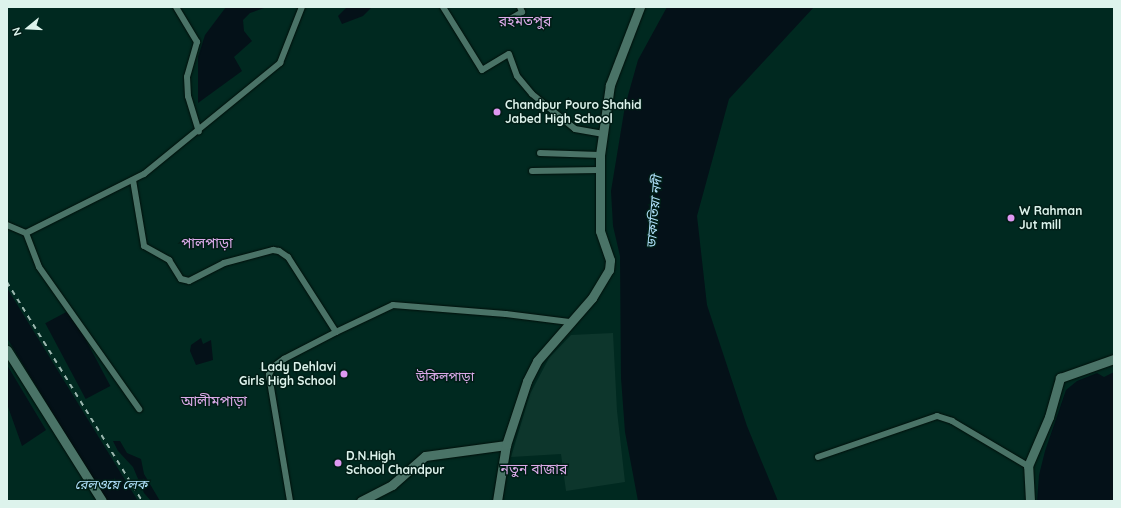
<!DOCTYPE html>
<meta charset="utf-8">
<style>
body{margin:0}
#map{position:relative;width:1121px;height:508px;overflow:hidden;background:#002920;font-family:Quicksand,"Noto Sans Bengali",sans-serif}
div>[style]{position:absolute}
.built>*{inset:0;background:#0d362c}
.water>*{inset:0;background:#041118;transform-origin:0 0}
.roads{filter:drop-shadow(0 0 1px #000f0a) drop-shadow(0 0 1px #000f0a)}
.street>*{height:6px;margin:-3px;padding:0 3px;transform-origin:3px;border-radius:3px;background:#4a7367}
.secondary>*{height:9px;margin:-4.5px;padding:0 4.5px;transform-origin:4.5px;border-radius:4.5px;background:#4a7367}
.rail>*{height:1.5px;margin-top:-0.75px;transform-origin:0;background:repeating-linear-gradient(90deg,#9ab6ae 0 5px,transparent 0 10px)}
.dots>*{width:11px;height:11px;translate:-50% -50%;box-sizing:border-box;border:2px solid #011e17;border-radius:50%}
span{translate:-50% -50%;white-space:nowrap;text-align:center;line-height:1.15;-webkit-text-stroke:3px #011e17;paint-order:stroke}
.poi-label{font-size:12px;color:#ddf3ec;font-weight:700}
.left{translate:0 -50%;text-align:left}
.right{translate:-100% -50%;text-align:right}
.water-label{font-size:13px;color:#b0e1fb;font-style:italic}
.neighbourhood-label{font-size:13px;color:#daaae8}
.quarter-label{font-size:14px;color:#daaae8}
.frame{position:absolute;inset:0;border:8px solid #ddf3ec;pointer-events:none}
.north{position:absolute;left:8px;top:8px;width:40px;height:40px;-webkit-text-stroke:3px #011e17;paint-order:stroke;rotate:252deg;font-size:11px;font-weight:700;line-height:16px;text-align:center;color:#ddf3ec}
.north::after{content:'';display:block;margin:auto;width:14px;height:18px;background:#ddf3ec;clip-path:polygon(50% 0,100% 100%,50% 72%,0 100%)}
</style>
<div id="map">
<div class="built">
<i style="clip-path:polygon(613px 333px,617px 411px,625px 482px,566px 491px,561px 454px,511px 457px,530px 394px,549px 358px,571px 335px)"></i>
</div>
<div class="water">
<i style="clip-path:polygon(226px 7px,267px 7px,250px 13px,243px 20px,244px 31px,252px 41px,234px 57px,242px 71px,198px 103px,198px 57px,205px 35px)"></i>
<i style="clip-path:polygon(347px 7px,372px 7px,363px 16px,342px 24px,338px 16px)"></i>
<i style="clip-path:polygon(667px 7px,814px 7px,729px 99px,697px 216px,707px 305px,747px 426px,778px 501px,638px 501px,625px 432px,621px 378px,620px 256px,613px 226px,611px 191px,625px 106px,638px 60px)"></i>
<i style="clip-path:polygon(7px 288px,138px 501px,106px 501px,7px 338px)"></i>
<i style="left:70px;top:310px;width:86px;height:28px;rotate:62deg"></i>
<i style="clip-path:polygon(201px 338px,203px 344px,211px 340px,213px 360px,196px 365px,190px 351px,191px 345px)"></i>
<i style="clip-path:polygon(7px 365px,46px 430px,22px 446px,7px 404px)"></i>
<i style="clip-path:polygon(1114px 372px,1114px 501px,1037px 501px,1039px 475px,1045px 451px,1066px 390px,1077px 381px,1097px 373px,1104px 377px)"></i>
<i style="clip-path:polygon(113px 441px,120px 441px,127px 453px,141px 459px,144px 474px,160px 501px,151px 501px,144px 493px,133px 467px,118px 451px)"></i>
</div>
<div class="roads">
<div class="street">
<i style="left:176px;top:7px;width:41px;rotate:59deg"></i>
<i style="left:197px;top:42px;width:36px;rotate:106deg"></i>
<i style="left:187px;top:77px;width:19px;rotate:87deg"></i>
<i style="left:188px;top:96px;width:37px;rotate:73deg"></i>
<i style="left:443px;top:7px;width:74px;rotate:58.2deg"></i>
<i style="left:482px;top:70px;width:31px;rotate:-31deg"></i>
<i style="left:509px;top:54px;width:23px;rotate:70deg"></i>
<i style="left:517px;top:76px;width:23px;rotate:50deg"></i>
<i style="left:532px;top:94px;width:55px;rotate:39.1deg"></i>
<i style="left:575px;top:129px;width:29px;rotate:10deg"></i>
<i style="left:510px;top:19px;width:14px;rotate:-30deg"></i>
<i style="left:522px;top:12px;width:5px;rotate:-112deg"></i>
<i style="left:540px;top:153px;width:60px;rotate:1.9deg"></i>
<i style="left:532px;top:171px;width:67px;rotate:-0.9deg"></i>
<i style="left:133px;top:180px;width:67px;rotate:80.5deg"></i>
<i style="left:144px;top:246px;width:29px;rotate:29deg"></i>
<i style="left:169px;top:260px;width:22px;rotate:58deg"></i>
<i style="left:181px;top:279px;width:8px;rotate:14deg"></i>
<i style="left:189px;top:281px;width:39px;rotate:-27deg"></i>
<i style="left:224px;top:263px;width:51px;rotate:-14.9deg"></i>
<i style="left:273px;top:250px;width:6px;rotate:9deg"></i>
<i style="left:279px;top:251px;width:11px;rotate:34deg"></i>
<i style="left:288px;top:257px;width:89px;rotate:57.4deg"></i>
<i style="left:336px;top:332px;width:63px;rotate:-25.3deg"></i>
<i style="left:393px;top:305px;width:113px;rotate:4.6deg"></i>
<i style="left:506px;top:314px;width:64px;rotate:7.1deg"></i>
<i style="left:7px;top:225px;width:21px;rotate:23deg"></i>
<i style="left:26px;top:233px;width:132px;rotate:-26.6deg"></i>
<i style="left:144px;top:174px;width:176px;rotate:-39.2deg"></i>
<i style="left:280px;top:63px;width:60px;rotate:-68.6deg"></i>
<i style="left:26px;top:233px;width:36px;rotate:69deg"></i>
<i style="left:39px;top:267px;width:174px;rotate:54.8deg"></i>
<i style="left:818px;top:457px;width:126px;rotate:-19deg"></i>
<i style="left:937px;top:416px;width:16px;rotate:18deg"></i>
<i style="left:952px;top:421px;width:88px;rotate:30.6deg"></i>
<i style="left:290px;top:501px;width:128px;rotate:-99.5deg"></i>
<i style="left:269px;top:375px;width:9px;rotate:-63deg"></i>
<i style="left:273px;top:367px;width:14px;rotate:-36deg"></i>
<i style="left:284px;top:359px;width:59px;rotate:-27.4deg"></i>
</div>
<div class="secondary">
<i style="left:7px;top:350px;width:178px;rotate:57.8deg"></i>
<i style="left:361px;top:501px;width:35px;rotate:-27deg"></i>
<i style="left:392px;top:485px;width:44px;rotate:-41.3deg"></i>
<i style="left:425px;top:456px;width:82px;rotate:-7.7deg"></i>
<i style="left:497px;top:501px;width:57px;rotate:-80.9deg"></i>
<i style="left:506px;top:445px;width:67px;rotate:-71.8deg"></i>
<i style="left:527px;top:381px;width:22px;rotate:-63deg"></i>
<i style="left:537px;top:361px;width:84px;rotate:-48.9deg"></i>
<i style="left:592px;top:298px;width:33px;rotate:-59deg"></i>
<i style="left:609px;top:270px;width:10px;rotate:-84deg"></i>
<i style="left:610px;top:260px;width:31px;rotate:-109deg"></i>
<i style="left:600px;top:231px;width:76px;rotate:-90deg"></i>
<i style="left:600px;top:155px;width:71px;rotate:-81.9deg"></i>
<i style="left:610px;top:85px;width:84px;rotate:-69deg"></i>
<i style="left:1030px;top:501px;width:35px;rotate:-93deg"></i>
<i style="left:1028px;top:466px;width:53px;rotate:-66.8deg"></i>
<i style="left:1049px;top:417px;width:41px;rotate:-74.2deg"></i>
<i style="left:1060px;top:378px;width:57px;rotate:-19.4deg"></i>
</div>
</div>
<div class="rail">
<i style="left:7px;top:282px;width:257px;rotate:58.3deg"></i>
</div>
<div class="dots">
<i style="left:497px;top:112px;background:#df98f2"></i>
<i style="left:1011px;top:218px;background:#df98f2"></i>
<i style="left:344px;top:374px;background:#df98f2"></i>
<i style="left:338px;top:463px;background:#df98f2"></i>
</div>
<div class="poi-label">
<span class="left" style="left:505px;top:112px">Chandpur Pouro Shahid<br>Jabed High School</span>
<span class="left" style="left:1019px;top:218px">W Rahman<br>Jut mill</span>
<span class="right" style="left:336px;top:374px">Lady Dehlavi<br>Girls High School</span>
<span class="left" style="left:346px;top:463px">D.N.High<br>School Chandpur</span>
</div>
<div class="water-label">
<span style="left:654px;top:212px;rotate:-85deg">ডাকাতিয়া নদী</span>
<span style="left:111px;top:484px">রেলওয়ে লেক</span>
</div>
<div class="neighbourhood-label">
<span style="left:445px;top:376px">উকিলপাড়া</span>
</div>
<div class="quarter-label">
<span style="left:525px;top:21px">রহমতপুর</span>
<span style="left:207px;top:243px">পালপাড়া</span>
<span style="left:214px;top:401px">আলীমপাড়া</span>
<span style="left:534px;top:469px">নতুন বাজার</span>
</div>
<div class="frame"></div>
<div class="north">N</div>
</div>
